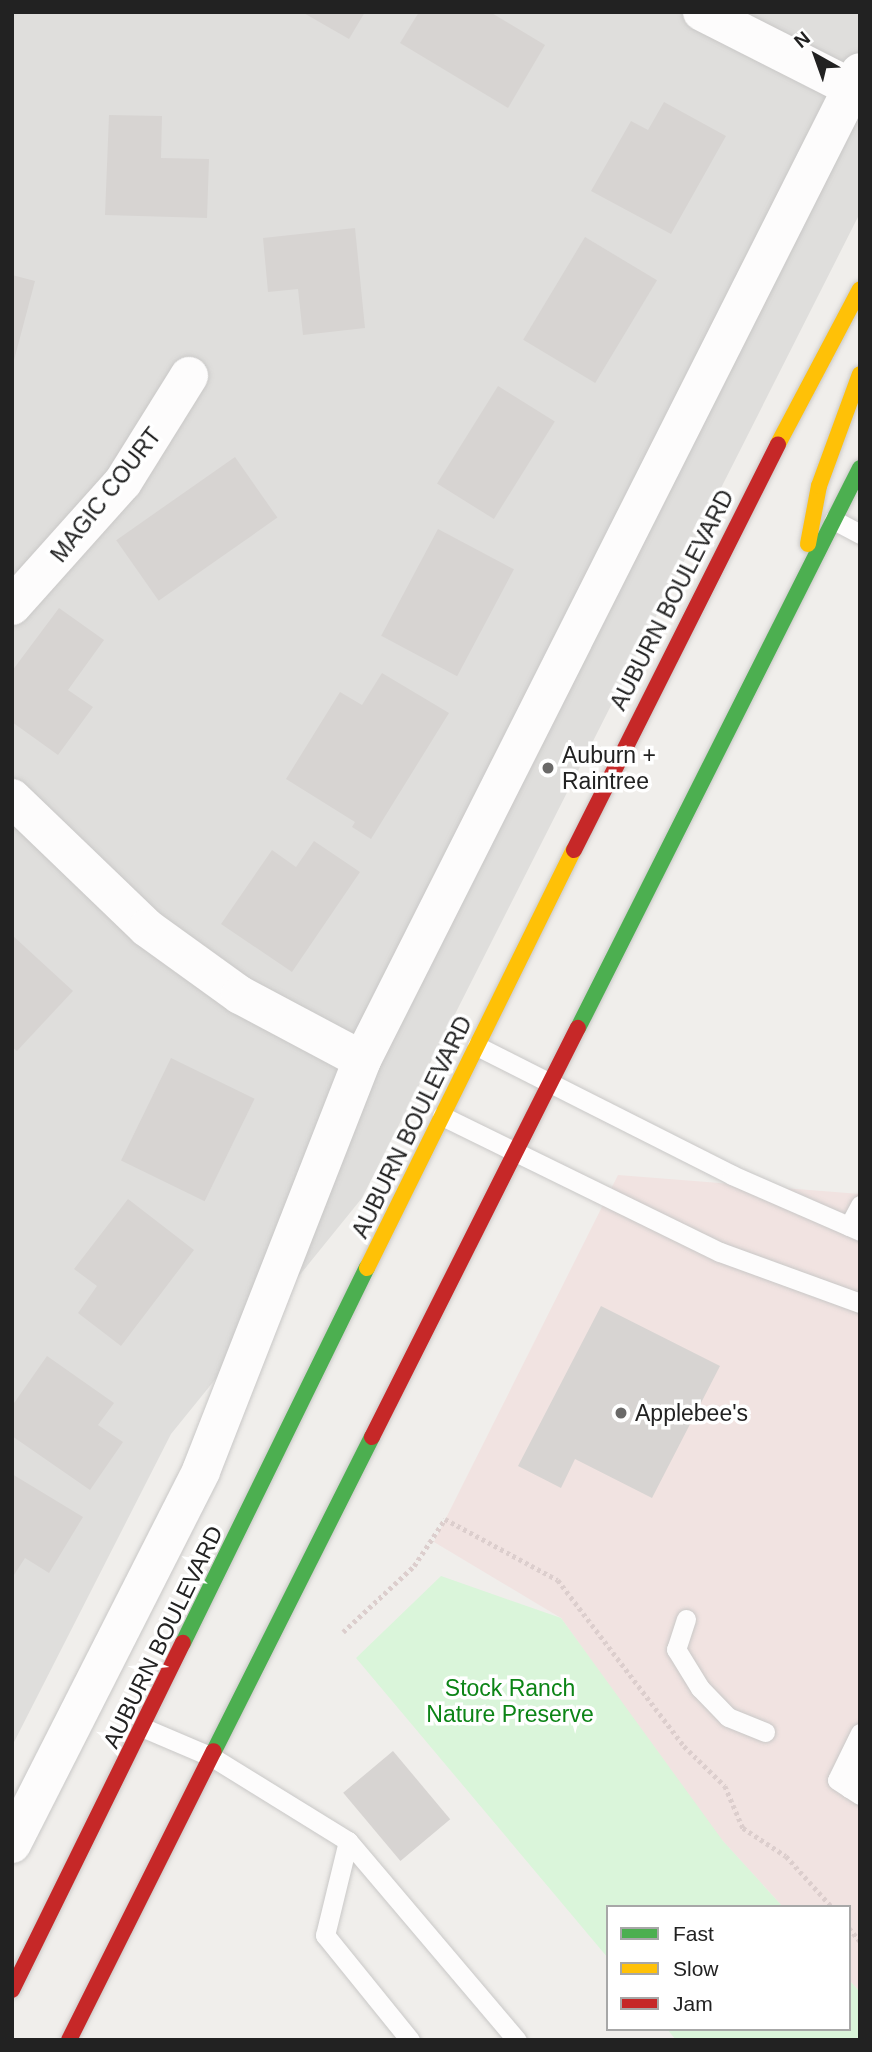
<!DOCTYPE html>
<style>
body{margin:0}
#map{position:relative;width:872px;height:2052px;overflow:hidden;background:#f0eeeb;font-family:Helvetica,sans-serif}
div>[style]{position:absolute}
.residential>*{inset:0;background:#dfdedc}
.commercial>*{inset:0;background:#f1e3e1}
.park>*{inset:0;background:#daf5da}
.building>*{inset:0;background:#d7d4d2;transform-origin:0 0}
.path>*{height:4.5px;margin-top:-2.25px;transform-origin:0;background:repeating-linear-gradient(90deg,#dccecd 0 3.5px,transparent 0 7px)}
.roads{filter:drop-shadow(0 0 2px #c9c8c7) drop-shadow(0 0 2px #c9c8c7)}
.lane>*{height:19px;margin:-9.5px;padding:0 9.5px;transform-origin:9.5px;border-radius:9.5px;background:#fdfcfc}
.street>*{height:38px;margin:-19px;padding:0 19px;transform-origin:19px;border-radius:19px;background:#fdfcfc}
.fast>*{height:16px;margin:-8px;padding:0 8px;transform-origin:8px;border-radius:8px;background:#4caf50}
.slow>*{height:16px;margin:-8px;padding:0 8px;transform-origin:8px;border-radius:8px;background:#ffc107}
.jam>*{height:16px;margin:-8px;padding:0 8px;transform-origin:8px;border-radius:8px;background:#c62828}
.dots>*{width:19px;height:19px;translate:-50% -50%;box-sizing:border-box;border:4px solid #fff;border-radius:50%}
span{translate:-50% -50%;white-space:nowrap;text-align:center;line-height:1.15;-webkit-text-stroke:7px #fff;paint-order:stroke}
.street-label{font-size:23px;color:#222}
.poi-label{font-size:23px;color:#222}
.left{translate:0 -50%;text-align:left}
.park-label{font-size:23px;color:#0c8416}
.frame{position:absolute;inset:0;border:14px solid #222;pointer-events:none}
.legend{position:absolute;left:606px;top:1905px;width:245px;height:126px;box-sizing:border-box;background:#fff;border:2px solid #a7a7a7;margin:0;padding:9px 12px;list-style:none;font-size:21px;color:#222}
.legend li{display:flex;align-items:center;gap:14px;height:35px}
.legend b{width:35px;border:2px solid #a7a7a7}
.north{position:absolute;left:781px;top:21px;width:70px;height:70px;-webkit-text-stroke:5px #fff;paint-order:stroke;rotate:320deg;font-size:19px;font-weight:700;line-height:28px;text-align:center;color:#222}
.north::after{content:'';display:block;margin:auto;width:24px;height:32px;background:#222;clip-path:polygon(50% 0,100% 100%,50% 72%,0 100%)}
</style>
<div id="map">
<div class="residential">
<i style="clip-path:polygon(12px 12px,860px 12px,860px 213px,362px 1198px,171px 1434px,12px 1746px)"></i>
</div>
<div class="commercial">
<i style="clip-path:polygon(618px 1175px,860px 1194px,860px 1992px,849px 1980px,849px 1907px,783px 1907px,709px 1826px,561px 1618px,434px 1542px)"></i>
</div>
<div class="park">
<i style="clip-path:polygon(441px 1576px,561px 1618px,723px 1841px,783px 1907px,608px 1907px,608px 1958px,356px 1658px)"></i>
<i style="clip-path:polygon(849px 1980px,860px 1992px,860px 2040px,676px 2040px,667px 2029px,849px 2029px)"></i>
</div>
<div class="building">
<i style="clip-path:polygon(302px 12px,365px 12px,349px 39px)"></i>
<i style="clip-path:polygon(419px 12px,490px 12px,545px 45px,508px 108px,400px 43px)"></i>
<i style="clip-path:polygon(664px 102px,726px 136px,671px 234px,591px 191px,631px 121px,648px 130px)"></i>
<i style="clip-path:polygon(109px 115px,162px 116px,161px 158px,209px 159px,207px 218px,105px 215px)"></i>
<i style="clip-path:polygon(355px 228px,365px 328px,303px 335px,298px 289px,268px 292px,263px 238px)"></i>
<i style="left:585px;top:237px;width:84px;height:120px;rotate:31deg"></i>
<i style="clip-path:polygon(12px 275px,35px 281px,13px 364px,12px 364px)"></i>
<i style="left:498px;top:386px;width:67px;height:115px;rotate:32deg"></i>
<i style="left:235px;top:457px;width:74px;height:145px;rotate:55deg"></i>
<i style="left:438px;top:529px;width:86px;height:121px;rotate:28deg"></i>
<i style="clip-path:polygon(59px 608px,104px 640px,68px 690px,93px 707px,58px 755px,12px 722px,12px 671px)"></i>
<i style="clip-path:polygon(382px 673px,449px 713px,371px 839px,352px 827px,355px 822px,286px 779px,340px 692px,362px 705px)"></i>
<i style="clip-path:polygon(314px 841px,360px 872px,292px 972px,221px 924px,272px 850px,296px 867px)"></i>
<i style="clip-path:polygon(12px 935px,73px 991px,17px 1051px,12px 1047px)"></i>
<i style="left:171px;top:1058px;width:93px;height:114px;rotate:26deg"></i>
<i style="clip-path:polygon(128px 1199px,194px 1250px,121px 1346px,78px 1313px,97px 1286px,74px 1269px)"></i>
<i style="clip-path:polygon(601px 1306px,720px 1366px,652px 1498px,575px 1459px,561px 1488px,518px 1466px)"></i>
<i style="clip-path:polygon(47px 1356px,114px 1403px,98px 1425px,123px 1442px,90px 1490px,12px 1436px,12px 1406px)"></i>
<i style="clip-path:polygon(12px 1474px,83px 1517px,49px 1573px,25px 1558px,12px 1578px)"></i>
<i style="left:393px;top:1751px;width:89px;height:65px;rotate:50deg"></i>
</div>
<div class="path">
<i style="left:343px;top:1632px;width:97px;rotate:-42.9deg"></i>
<i style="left:414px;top:1566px;width:56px;rotate:-56.6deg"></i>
<i style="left:445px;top:1519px;width:128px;rotate:28.4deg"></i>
<i style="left:558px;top:1580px;width:208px;rotate:52.8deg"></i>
<i style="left:684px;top:1746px;width:57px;rotate:44.3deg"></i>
<i style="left:725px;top:1786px;width:46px;rotate:66.8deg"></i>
<i style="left:743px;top:1828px;width:51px;rotate:33.1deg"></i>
<i style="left:786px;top:1856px;width:69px;rotate:48deg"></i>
<i style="left:849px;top:1928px;width:17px;rotate:50deg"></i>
</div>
<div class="roads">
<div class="lane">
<i style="left:834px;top:520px;width:30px;rotate:28deg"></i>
<i style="left:477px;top:1046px;width:286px;rotate:26.8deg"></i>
<i style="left:732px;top:1175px;width:140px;rotate:23.6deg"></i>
<i style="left:442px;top:1116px;width:309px;rotate:26.1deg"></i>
<i style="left:720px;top:1252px;width:149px;rotate:20deg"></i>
<i style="left:849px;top:1226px;width:24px;rotate:-62deg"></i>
<i style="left:686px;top:1619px;width:32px;rotate:108deg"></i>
<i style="left:676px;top:1649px;width:46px;rotate:58.4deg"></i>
<i style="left:700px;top:1688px;width:40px;rotate:46deg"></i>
<i style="left:728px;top:1717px;width:40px;rotate:22deg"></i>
<i style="left:144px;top:1728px;width:74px;rotate:23.1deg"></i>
<i style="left:212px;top:1757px;width:160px;rotate:31.7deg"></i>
<i style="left:348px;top:1841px;width:261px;rotate:49.7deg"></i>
<i style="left:860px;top:1733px;width:52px;rotate:116.1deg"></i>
<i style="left:837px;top:1780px;width:27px;rotate:33deg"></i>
<i style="left:849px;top:1788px;width:24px;rotate:-62deg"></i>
<i style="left:348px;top:1841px;width:97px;rotate:103.7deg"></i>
<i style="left:325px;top:1935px;width:135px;rotate:51deg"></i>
</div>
<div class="street">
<i style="left:702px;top:12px;width:177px;rotate:26.9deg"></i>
<i style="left:12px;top:606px;width:166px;rotate:-48.2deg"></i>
<i style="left:123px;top:482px;width:125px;rotate:-58.1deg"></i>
<i style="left:12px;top:798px;width:187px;rotate:43.9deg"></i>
<i style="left:147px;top:928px;width:115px;rotate:35.8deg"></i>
<i style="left:240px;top:995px;width:138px;rotate:28deg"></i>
<i style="left:12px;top:1844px;width:418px;rotate:-63.1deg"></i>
<i style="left:201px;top:1471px;width:441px;rotate:-68.6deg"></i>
<i style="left:362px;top:1060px;width:1106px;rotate:-63.25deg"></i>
</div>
<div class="fast">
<i style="left:578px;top:1028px;width:627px;rotate:-63.27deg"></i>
<i style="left:183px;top:1643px;width:418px;rotate:-63.9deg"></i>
<i style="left:214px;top:1751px;width:352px;rotate:-63.3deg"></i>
</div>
<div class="slow">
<i style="left:778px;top:444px;width:175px;rotate:-62.1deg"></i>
<i style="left:808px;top:544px;width:59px;rotate:-79.3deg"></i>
<i style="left:819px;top:486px;width:119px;rotate:-69.9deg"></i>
<i style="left:367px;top:1268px;width:466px;rotate:-63.7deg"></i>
</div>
<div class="jam">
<i style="left:574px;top:850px;width:454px;rotate:-63.3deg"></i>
<i style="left:372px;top:1437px;width:458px;rotate:-63.3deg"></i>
<i style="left:12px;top:1990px;width:387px;rotate:-63.8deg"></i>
<i style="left:69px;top:2040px;width:323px;rotate:-63.4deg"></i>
</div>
</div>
<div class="dots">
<i style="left:548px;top:768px;background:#6a6968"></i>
<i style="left:621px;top:1413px;background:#6a6968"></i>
</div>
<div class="street-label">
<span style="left:106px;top:495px;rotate:-52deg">MAGIC COURT</span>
<span style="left:672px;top:600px;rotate:-63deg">AUBURN BOULEVARD</span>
<span style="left:412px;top:1127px;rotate:-64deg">AUBURN BOULEVARD</span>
<span style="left:163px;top:1637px;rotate:-64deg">AUBURN BOULEVARD</span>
</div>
<div class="poi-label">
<span class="left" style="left:562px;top:768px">Auburn +<br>Raintree</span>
<span class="left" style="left:635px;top:1413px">Applebee's</span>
</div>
<div class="park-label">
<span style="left:510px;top:1701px">Stock Ranch<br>Nature Preserve</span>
</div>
<div class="frame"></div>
<ul class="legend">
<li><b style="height:9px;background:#4caf50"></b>Fast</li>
<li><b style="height:9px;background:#ffc107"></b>Slow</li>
<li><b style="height:9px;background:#c62828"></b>Jam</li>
</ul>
<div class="north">N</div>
</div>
